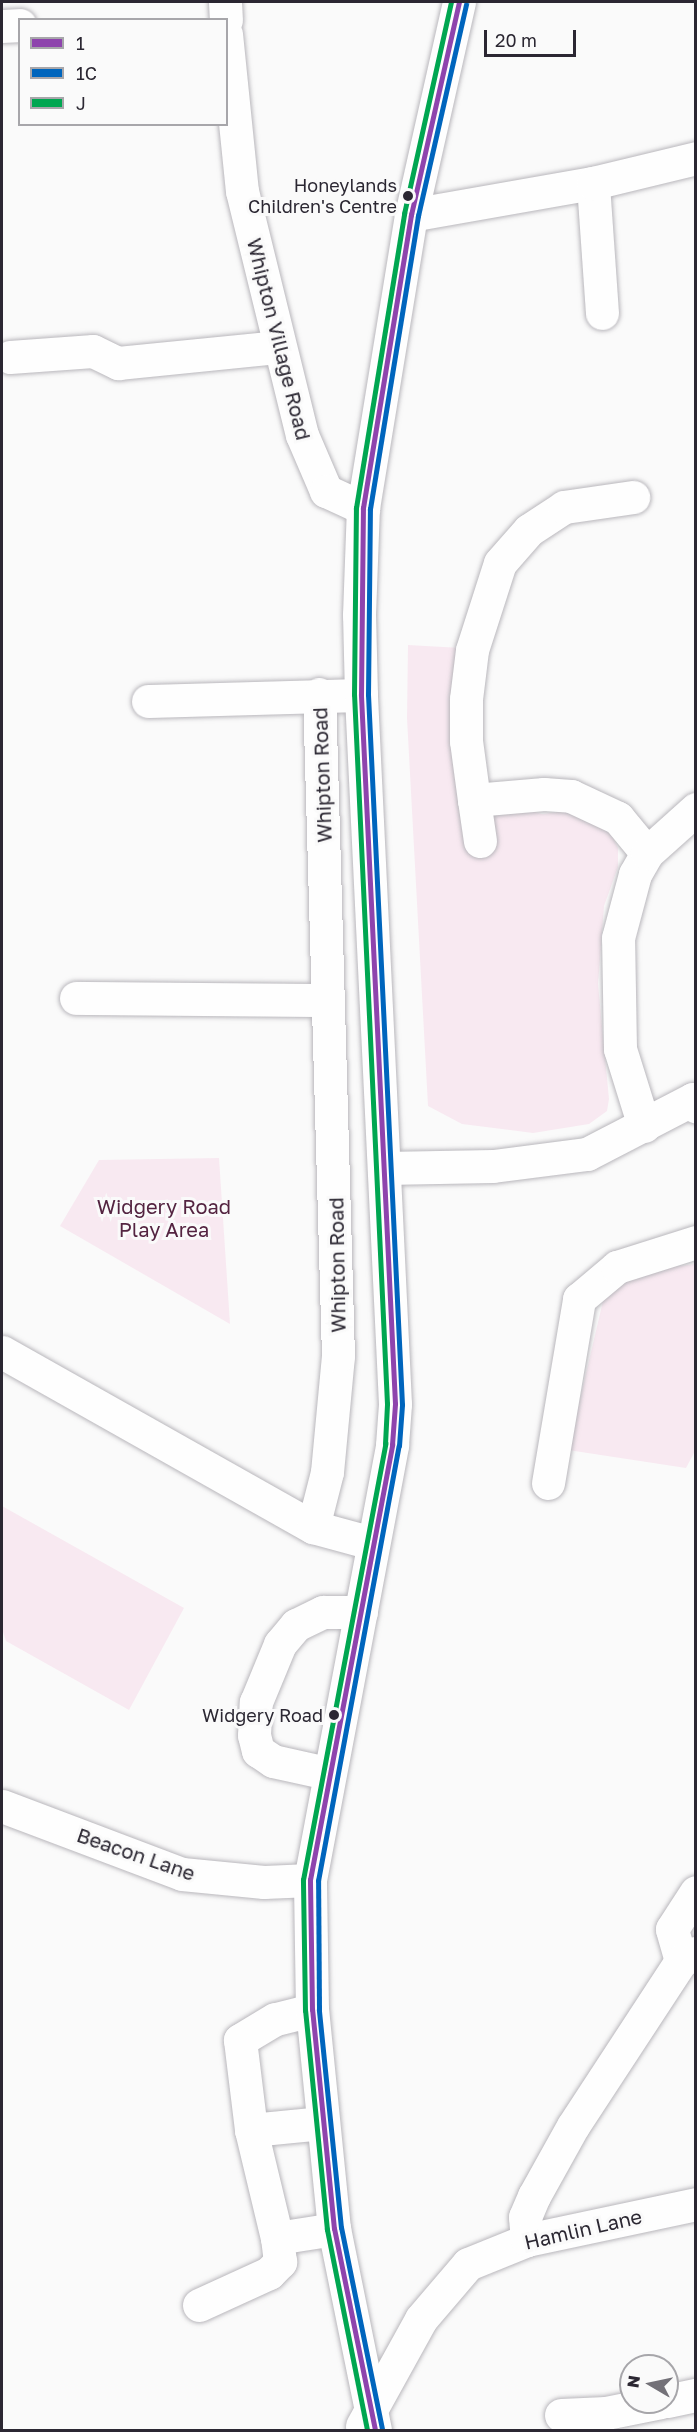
<!DOCTYPE html>
<style>
body{margin:0}
#map{position:relative;width:697px;height:2432px;overflow:hidden;background:#fafafa;font-family:"Golos Text",sans-serif}
div>[style]{position:absolute}
.green>*{inset:0;background:#f8e9f1}
.roads{filter:drop-shadow(0 0 2px #b9b7bc) drop-shadow(0 0 2px #b9b7bc)}
.minor>*{height:33px;margin:-16.5px;padding:0 16.5px;transform-origin:16.5px;border-radius:16.5px;background:#fefefe}
.major>*{height:33px;margin:-16.5px;padding:0 16.5px;transform-origin:16.5px;border-radius:16.5px;background:#fefefe}
.bus-1>*{height:4.5px;margin:-2.25px;padding:0 2.25px;transform-origin:2.25px;border-radius:2.25px;background:#8e44ad}
.bus-2>*{height:4.5px;margin:-2.25px;padding:0 2.25px;transform-origin:2.25px;border-radius:2.25px;background:#0065bd}
.bus-3>*{height:4.5px;margin:-2.25px;padding:0 2.25px;transform-origin:2.25px;border-radius:2.25px;background:#00a651}
.dots>*{width:16px;height:16px;translate:-50% -50%;box-sizing:border-box;border:3px solid #fafafa;border-radius:50%}
span{translate:-50% -50%;white-space:nowrap;text-align:center;line-height:1.15;-webkit-text-stroke:6px #fafafa;paint-order:stroke}
.bus-label{font-size:18px;color:#2b2732}
.right{translate:-100% -50%;text-align:right}
.street-label{font-size:20px;color:#2b2732}
.park-label{font-size:20px;color:#542441}
.frame{position:absolute;inset:0;border:3px solid #2b2732;pointer-events:none}
.legend{position:absolute;left:18px;top:18px;width:210px;height:108px;box-sizing:border-box;background:#fafafa;border:2px solid #a7a6aa;margin:0;padding:8px 10px;list-style:none;font-size:18px;color:#2b2732}
.legend li{display:flex;align-items:center;gap:12px;height:30px}
.legend b{width:30px;border:2px solid #a7a6aa}
.north{position:absolute;left:619px;top:2354px;width:60px;height:60px;box-sizing:border-box;background:#fafafa;border:2px solid #a7a6aa;border-radius:50%;rotate:279deg;font-size:16px;font-weight:700;line-height:24px;text-align:center;color:#2b2732}
.north::after{content:'';display:block;margin:auto;width:21px;height:27px;background:#737178;clip-path:polygon(50% 0,100% 100%,50% 72%,0 100%)}
.scale{position:absolute;left:484px;top:30px;width:92px;height:27px;box-sizing:border-box;border:3px solid #2b2732;border-top:0;padding-left:8px;font-size:18px;line-height:21px;white-space:nowrap;color:#2b2732;-webkit-text-stroke:4px #fafafa;paint-order:stroke}
</style>
<div id="map">
<div class="green">
<i style="clip-path:polygon(408px 645px,461px 648px,456px 777px,510px 805px,542px 814px,577px 810px,610px 832px,618px 848px,618px 867px,604px 906px,598px 984px,609px 1099px,607px 1111px,589px 1124px,533px 1133px,462px 1124px,428px 1106px,407px 718px)"></i>
<i style="clip-path:polygon(219px 1158px,230px 1324px,60px 1226px,99px 1160px)"></i>
<i style="clip-path:polygon(695px 1264px,695px 1451px,686px 1468px,568px 1450px,603px 1301px,619px 1283px,657px 1269px)"></i>
<i style="clip-path:polygon(2px 1506px,184px 1608px,129px 1710px,6px 1641px,2px 1629px)"></i>
</div>
<div class="roads">
<div class="minor">
<i style="left:225px;top:2px;width:18px;rotate:87deg"></i>
<i style="left:2px;top:26px;width:18px;rotate:-3deg"></i>
<i style="left:226px;top:34px;width:158px;rotate:84.2deg"></i>
<i style="left:242px;top:191px;width:251px;rotate:76.2deg"></i>
<i style="left:302px;top:435px;width:61px;rotate:66.8deg"></i>
<i style="left:326px;top:491px;width:41px;rotate:24.7deg"></i>
<i style="left:411px;top:215px;width:185px;rotate:-10deg"></i>
<i style="left:602px;top:313px;width:130px;rotate:-94deg"></i>
<i style="left:593px;top:183px;width:106px;rotate:-13.6deg"></i>
<i style="left:10px;top:357px;width:83px;rotate:-4.1deg"></i>
<i style="left:93px;top:351px;width:28px;rotate:26deg"></i>
<i style="left:118px;top:363px;width:162px;rotate:-5.7deg"></i>
<i style="left:148px;top:701px;width:213px;rotate:-1.6deg"></i>
<i style="left:474px;top:800px;width:60px;rotate:-97.7deg"></i>
<i style="left:466px;top:741px;width:42px;rotate:-90deg"></i>
<i style="left:466px;top:699px;width:49px;rotate:-83deg"></i>
<i style="left:472px;top:650px;width:91px;rotate:-72.2deg"></i>
<i style="left:500px;top:563px;width:44px;rotate:-48.7deg"></i>
<i style="left:529px;top:530px;width:42px;rotate:-33.3deg"></i>
<i style="left:564px;top:507px;width:70px;rotate:-8.2deg"></i>
<i style="left:480px;top:841px;width:41px;rotate:-98.3deg"></i>
<i style="left:474px;top:800px;width:70px;rotate:-4.9deg"></i>
<i style="left:544px;top:794px;width:27px;rotate:4deg"></i>
<i style="left:571px;top:796px;width:52px;rotate:25.1deg"></i>
<i style="left:618px;top:818px;width:45px;rotate:50.4deg"></i>
<i style="left:76px;top:998px;width:252px;rotate:0.5deg"></i>
<i style="left:644px;top:1126px;width:81px;rotate:-107.3deg"></i>
<i style="left:620px;top:1049px;width:111px;rotate:-91deg"></i>
<i style="left:618px;top:938px;width:66px;rotate:-75.1deg"></i>
<i style="left:635px;top:874px;width:24px;rotate:-60deg"></i>
<i style="left:647px;top:853px;width:66px;rotate:-41.9deg"></i>
<i style="left:384px;top:1168px;width:109px;rotate:-1.1deg"></i>
<i style="left:493px;top:1166px;width:95px;rotate:-7.3deg"></i>
<i style="left:587px;top:1154px;width:119px;rotate:-27.4deg"></i>
<i style="left:693px;top:1099px;width:8px;rotate:67deg"></i>
<i style="left:2px;top:1352px;width:357px;rotate:29.4deg"></i>
<i style="left:313px;top:1527px;width:61px;rotate:15.2deg"></i>
<i style="left:548px;top:1483px;width:187px;rotate:-80.4deg"></i>
<i style="left:579px;top:1299px;width:50px;rotate:-40.1deg"></i>
<i style="left:617px;top:1267px;width:83px;rotate:-17.6deg"></i>
<i style="left:313px;top:1527px;width:57px;rotate:-75.7deg"></i>
<i style="left:327px;top:1472px;width:117px;rotate:-84.6deg"></i>
<i style="left:338px;top:1356px;width:662px;rotate:-91.64deg"></i>
<i style="left:327px;top:1773px;width:55px;rotate:-167.5deg"></i>
<i style="left:273px;top:1761px;width:18px;rotate:-146deg"></i>
<i style="left:258px;top:1751px;width:16px;rotate:-104deg"></i>
<i style="left:254px;top:1735px;width:33px;rotate:-87deg"></i>
<i style="left:256px;top:1702px;width:63px;rotate:-67.5deg"></i>
<i style="left:280px;top:1644px;width:25px;rotate:-50deg"></i>
<i style="left:296px;top:1625px;width:30px;rotate:-26deg"></i>
<i style="left:323px;top:1612px;width:38px"></i>
<i style="left:2px;top:1806px;width:192px;rotate:20.7deg"></i>
<i style="left:182px;top:1874px;width:82px;rotate:5.6deg"></i>
<i style="left:264px;top:1882px;width:46px;rotate:-2.5deg"></i>
<i style="left:681px;top:1961px;width:33px;rotate:-106deg"></i>
<i style="left:672px;top:1929px;width:44px;rotate:-57deg"></i>
<i style="left:312px;top:2010px;width:38px;rotate:166deg"></i>
<i style="left:275px;top:2019px;width:41px;rotate:149deg"></i>
<i style="left:240px;top:2040px;width:91px;rotate:83deg"></i>
<i style="left:251px;top:2130px;width:111px;rotate:76.5deg"></i>
<i style="left:277px;top:2238px;width:58px;rotate:-9deg"></i>
<i style="left:251px;top:2130px;width:72px;rotate:-5.6deg"></i>
<i style="left:527px;top:2240px;width:23px;rotate:-95deg"></i>
<i style="left:525px;top:2217px;width:23px;rotate:-67deg"></i>
<i style="left:534px;top:2196px;width:80px;rotate:-60.9deg"></i>
<i style="left:573px;top:2126px;width:197px;rotate:-56.8deg"></i>
<i style="left:681px;top:1961px;width:17px;rotate:-28deg"></i>
<i style="left:199px;top:2305px;width:77px;rotate:-24.6deg"></i>
<i style="left:269px;top:2273px;width:16px;rotate:-45deg"></i>
<i style="left:280px;top:2262px;width:24px;rotate:-97deg"></i>
<i style="left:667px;top:2401px;width:30px;rotate:-12deg"></i>
<i style="left:561px;top:2415px;width:45px;rotate:-2.5deg"></i>
<i style="left:606px;top:2413px;width:56px;rotate:-11.3deg"></i>
<i style="left:362px;top:2426px;width:122px;rotate:-61.1deg"></i>
<i style="left:421px;top:2319px;width:72px;rotate:-49.5deg"></i>
<i style="left:468px;top:2264px;width:64px;rotate:-22.1deg"></i>
<i style="left:527px;top:2240px;width:173px;rotate:-12deg"></i>
</div>
<div class="major">
<i style="left:375px;top:2430px;width:205px;rotate:-101.5deg"></i>
<i style="left:334px;top:2229px;width:220px;rotate:-95.7deg"></i>
<i style="left:312px;top:2010px;width:130px;rotate:-90.9deg"></i>
<i style="left:310px;top:1880px;width:443px;rotate:-79.3deg"></i>
<i style="left:392px;top:1445px;width:41px;rotate:-85.8deg"></i>
<i style="left:395px;top:1404px;width:710px;rotate:-92.75deg"></i>
<i style="left:361px;top:695px;width:80px;rotate:-91.4deg"></i>
<i style="left:359px;top:615px;width:107px;rotate:-87.9deg"></i>
<i style="left:363px;top:508px;width:297px;rotate:-80.7deg"></i>
<i style="left:411px;top:215px;width:218px;rotate:-77.3deg"></i>
</div>
</div>
<div class="bus-1">
<i style="left:375px;top:2430px;width:205px;rotate:-101.5deg"></i>
<i style="left:334px;top:2229px;width:220px;rotate:-95.7deg"></i>
<i style="left:312px;top:2010px;width:130px;rotate:-90.9deg"></i>
<i style="left:310px;top:1880px;width:443px;rotate:-79.3deg"></i>
<i style="left:392px;top:1445px;width:41px;rotate:-85.8deg"></i>
<i style="left:395px;top:1404px;width:710px;rotate:-92.75deg"></i>
<i style="left:361px;top:695px;width:187px;rotate:-89.4deg"></i>
<i style="left:363px;top:508px;width:297px;rotate:-80.7deg"></i>
<i style="left:411px;top:215px;width:218px;rotate:-77.3deg"></i>
</div>
<div class="bus-2">
<i style="left:382px;top:2429px;width:205px;rotate:-101.5deg"></i>
<i style="left:341px;top:2228px;width:219px;rotate:-95.8deg"></i>
<i style="left:319px;top:2010px;width:129px;rotate:-90.4deg"></i>
<i style="left:318px;top:1881px;width:442px;rotate:-79.5deg"></i>
<i style="left:399px;top:1446px;width:41px;rotate:-85.8deg"></i>
<i style="left:402px;top:1405px;width:711px;rotate:-92.74deg"></i>
<i style="left:368px;top:695px;width:186px;rotate:-89.4deg"></i>
<i style="left:370px;top:509px;width:297px;rotate:-80.7deg"></i>
<i style="left:418px;top:216px;width:217px;rotate:-77.2deg"></i>
</div>
<div class="bus-3">
<i style="left:367px;top:2430px;width:204px;rotate:-101.3deg"></i>
<i style="left:327px;top:2230px;width:220px;rotate:-95.7deg"></i>
<i style="left:305px;top:2011px;width:131px;rotate:-90.9deg"></i>
<i style="left:303px;top:1880px;width:444px;rotate:-79.3deg"></i>
<i style="left:385px;top:1444px;width:40px;rotate:-87.1deg"></i>
<i style="left:387px;top:1404px;width:710px;rotate:-92.66deg"></i>
<i style="left:354px;top:695px;width:187px;rotate:-89.4deg"></i>
<i style="left:356px;top:508px;width:298px;rotate:-80.7deg"></i>
<i style="left:404px;top:214px;width:217px;rotate:-77.5deg"></i>
</div>
<div class="dots">
<i style="left:408px;top:196px;background:#2b2732"></i>
<i style="left:334px;top:1715px;background:#2b2732"></i>
</div>
<div class="bus-label">
<span class="right" style="left:397px;top:196px">Honeylands<br>Children's Centre</span>
<span class="right" style="left:323px;top:1715px">Widgery Road</span>
</div>
<div class="street-label">
<span style="left:279px;top:339px;rotate:76deg">Whipton Village Road</span>
<span style="left:322px;top:775px;rotate:-92deg">Whipton Road</span>
<span style="left:337px;top:1265px;rotate:-91deg">Whipton Road</span>
<span style="left:136px;top:1854px;rotate:19deg">Beacon Lane</span>
<span style="left:583px;top:2229px;rotate:-13deg">Hamlin Lane</span>
</div>
<div class="park-label">
<span style="left:164px;top:1218px">Widgery Road<br>Play Area</span>
</div>
<div class="frame"></div>
<ul class="legend">
<li><b style="height:8px;background:#8e44ad"></b>1</li>
<li><b style="height:8px;background:#0065bd"></b>1C</li>
<li><b style="height:8px;background:#00a651"></b>J</li>
</ul>
<div class="north">N</div>
<div class="scale">20 m</div>
</div>
